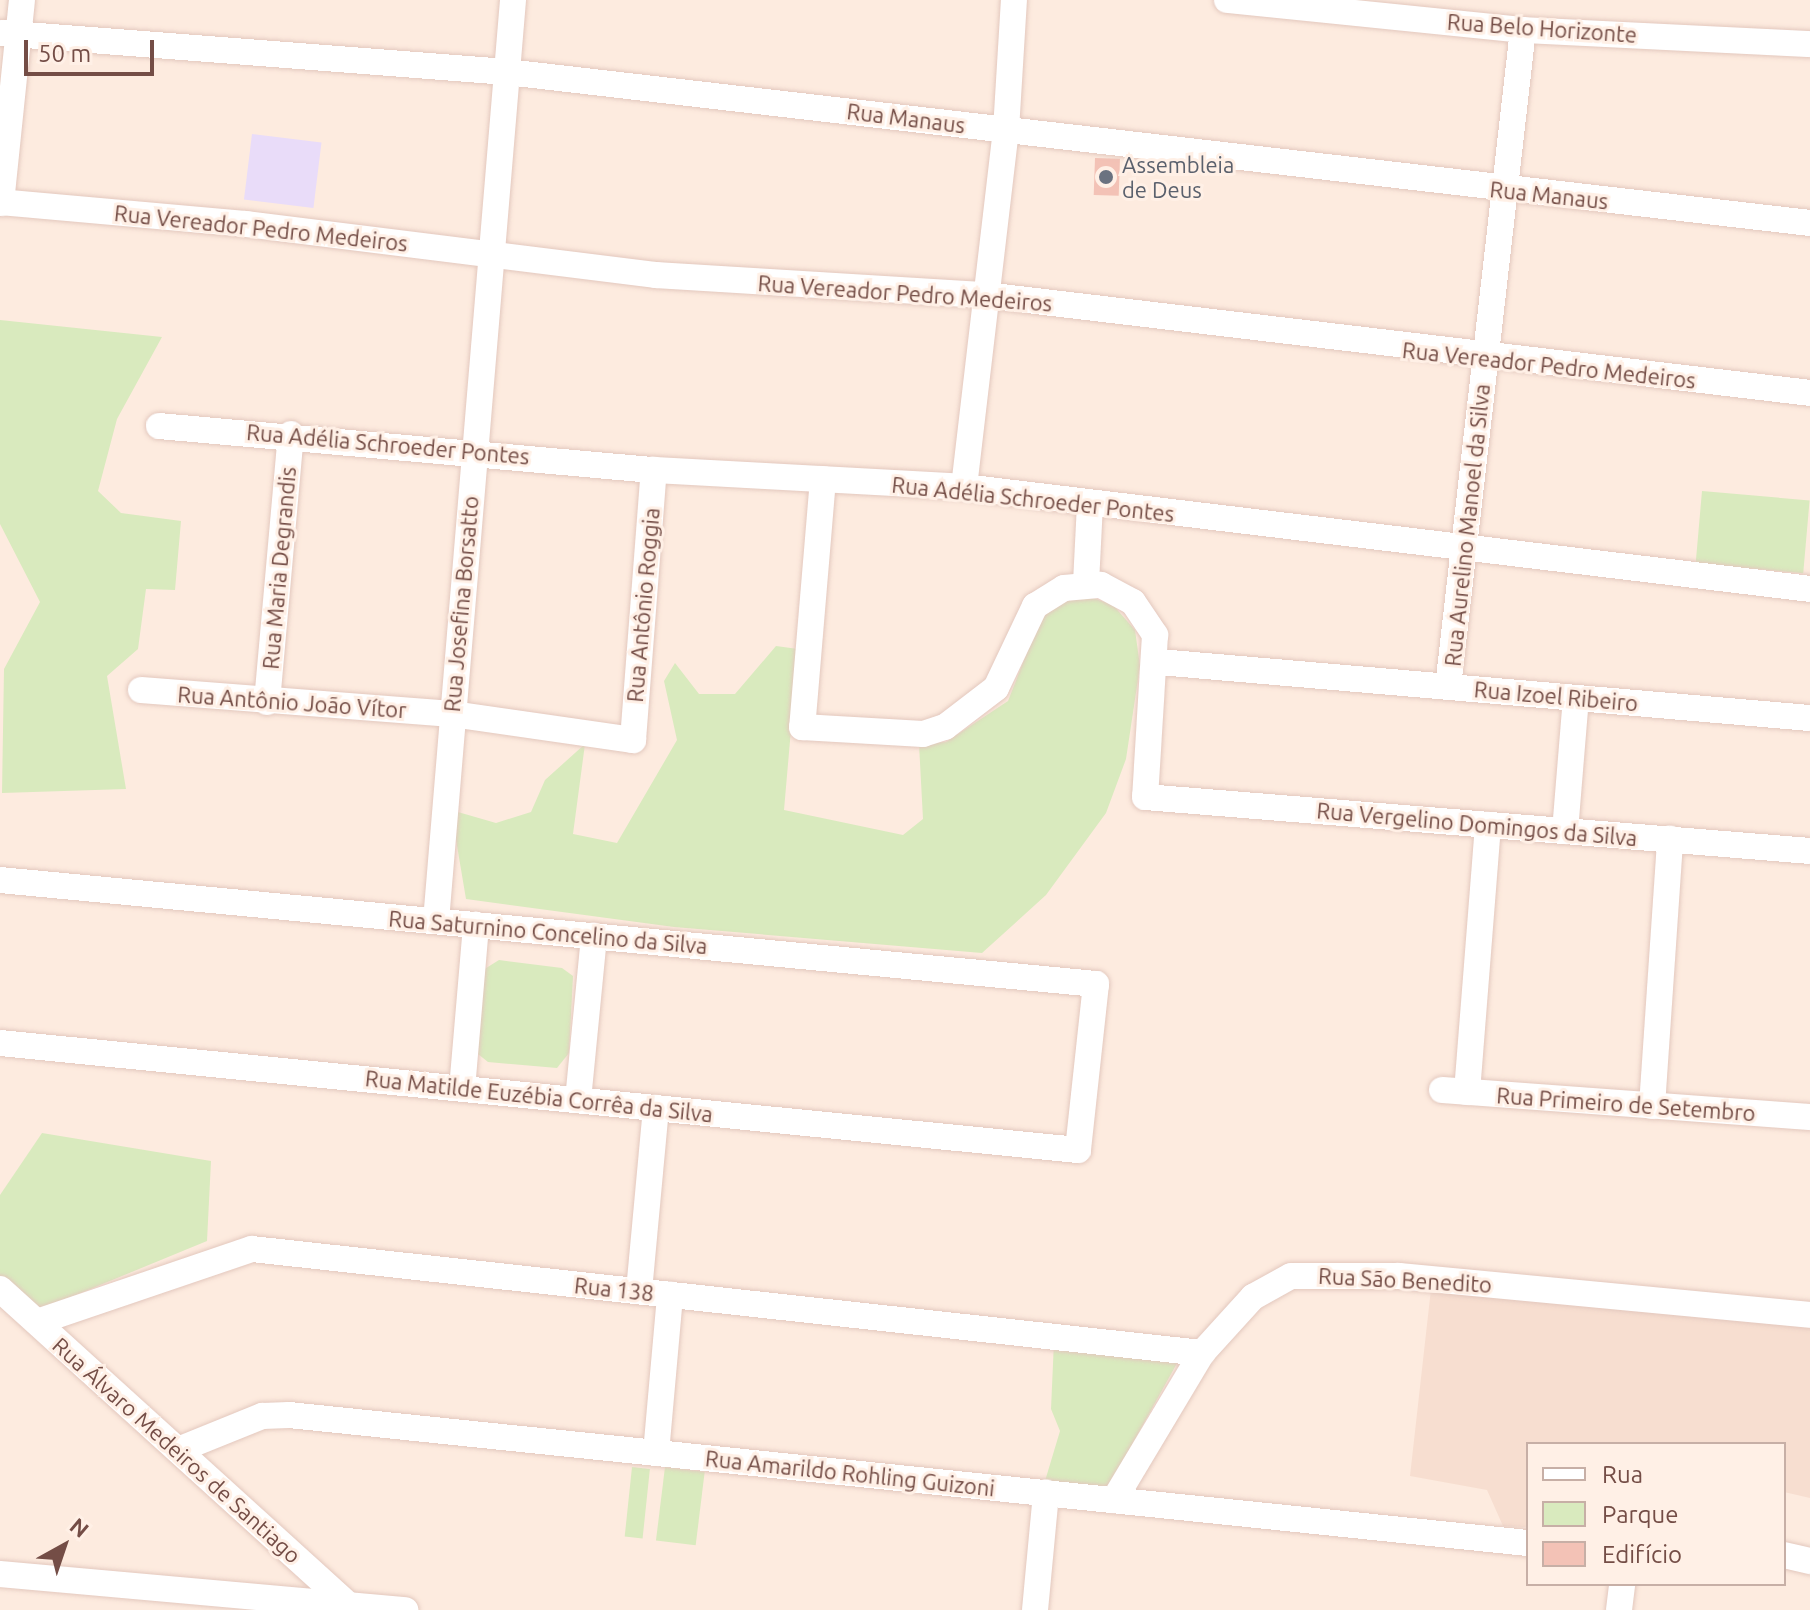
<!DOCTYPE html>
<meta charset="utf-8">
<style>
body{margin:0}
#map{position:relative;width:1810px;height:1610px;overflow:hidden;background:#fdebdf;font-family:Ubuntu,sans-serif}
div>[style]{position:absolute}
.residential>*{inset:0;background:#f7ded0}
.education>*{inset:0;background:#e9dcf9;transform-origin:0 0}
.green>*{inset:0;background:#d9eabe;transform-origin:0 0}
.building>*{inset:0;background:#f3c2b6;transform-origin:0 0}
.roads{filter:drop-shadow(0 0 2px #e3c8be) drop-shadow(0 0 2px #e3c8be)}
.minor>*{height:26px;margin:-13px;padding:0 13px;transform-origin:13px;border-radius:13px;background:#fff}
.dots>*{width:22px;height:22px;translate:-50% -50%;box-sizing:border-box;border:4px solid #fff0e6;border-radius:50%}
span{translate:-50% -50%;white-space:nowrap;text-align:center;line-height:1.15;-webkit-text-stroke:6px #fff0e6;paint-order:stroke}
.street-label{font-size:22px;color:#744d46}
.worship-label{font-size:22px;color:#5b616d}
.left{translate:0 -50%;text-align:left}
.legend{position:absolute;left:1526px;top:1442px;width:260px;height:144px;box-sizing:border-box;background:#fff0e6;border:2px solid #c7afa6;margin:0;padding:10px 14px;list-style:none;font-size:24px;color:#744d46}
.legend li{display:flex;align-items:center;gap:16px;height:40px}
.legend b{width:40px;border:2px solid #c7afa6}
.north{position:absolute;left:24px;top:1506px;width:80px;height:80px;-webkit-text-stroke:6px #fff0e6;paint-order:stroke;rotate:40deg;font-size:22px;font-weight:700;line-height:32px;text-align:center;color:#744d46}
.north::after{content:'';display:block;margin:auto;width:28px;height:36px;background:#744d46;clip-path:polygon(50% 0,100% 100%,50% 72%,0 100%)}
.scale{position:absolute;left:24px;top:40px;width:130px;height:36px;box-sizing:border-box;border:4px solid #744d46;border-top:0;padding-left:10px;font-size:24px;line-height:28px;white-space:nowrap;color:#744d46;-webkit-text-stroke:6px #fff0e6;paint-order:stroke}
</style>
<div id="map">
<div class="residential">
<i style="clip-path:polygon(1432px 1280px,1810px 1323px,1810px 1498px,1784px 1492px,1784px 1444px,1528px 1444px,1528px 1527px,1503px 1526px,1487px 1490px,1410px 1476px)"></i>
</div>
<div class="education">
<i style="left:252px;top:134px;width:70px;height:66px;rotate:7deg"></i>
</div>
<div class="green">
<i style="clip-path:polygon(0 320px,162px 337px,117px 419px,98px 491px,121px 513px,181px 521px,175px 590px,146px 589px,138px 649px,107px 676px,126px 789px,2px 793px,4px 669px,40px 602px,0 524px)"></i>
<i style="left:1702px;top:491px;width:108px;height:73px;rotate:5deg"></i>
<i style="clip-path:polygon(1090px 597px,1113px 605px,1135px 630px,1140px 666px,1126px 759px,1106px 813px,1046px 895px,982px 953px,674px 927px,466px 899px,451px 810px,496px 823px,531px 812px,545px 780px,585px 744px,573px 834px,617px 843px,677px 740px,664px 681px,675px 663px,699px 694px,735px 694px,776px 646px,798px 649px,784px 810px,903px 835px,923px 819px,919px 744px,946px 742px,1008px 701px,1040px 619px,1062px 599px)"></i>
<i style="clip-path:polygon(499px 960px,562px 968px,573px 976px,569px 1053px,557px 1068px,488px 1062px,478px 1054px,483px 970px)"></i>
<i style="clip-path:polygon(42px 1133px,211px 1161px,207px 1241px,37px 1311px,0 1277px,0 1195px)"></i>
<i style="clip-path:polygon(1054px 1341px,1181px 1356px,1108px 1488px,1045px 1481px,1060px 1431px,1051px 1409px)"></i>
<i style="left:632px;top:1467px;width:18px;height:70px;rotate:6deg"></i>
<i style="left:665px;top:1467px;width:40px;height:74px;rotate:7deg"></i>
</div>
<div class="building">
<i style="left:1095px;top:158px;width:25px;height:37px;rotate:2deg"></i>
</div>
<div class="roads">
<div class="minor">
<i style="left:1227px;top:0;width:298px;rotate:5.8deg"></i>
<i style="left:1523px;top:30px;width:287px;rotate:2.8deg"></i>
<i style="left:0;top:33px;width:508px;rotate:4.4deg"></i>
<i style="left:507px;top:72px;width:1312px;rotate:6.61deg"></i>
<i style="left:0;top:202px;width:247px;rotate:5.1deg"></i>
<i style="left:246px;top:224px;width:413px;rotate:7.1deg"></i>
<i style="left:656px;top:275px;width:330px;rotate:3.5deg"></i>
<i style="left:985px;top:295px;width:831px;rotate:6.77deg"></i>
<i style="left:1px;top:203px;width:204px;rotate:-84.1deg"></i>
<i style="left:159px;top:426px;width:497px;rotate:5.1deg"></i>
<i style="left:654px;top:470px;width:310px;rotate:3.1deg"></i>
<i style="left:964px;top:487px;width:852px;rotate:6.87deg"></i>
<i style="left:823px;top:479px;width:249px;rotate:94.8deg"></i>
<i style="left:802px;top:727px;width:121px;rotate:3.3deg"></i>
<i style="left:923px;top:734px;width:23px;rotate:-18deg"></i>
<i style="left:945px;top:727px;width:64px;rotate:-37.4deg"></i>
<i style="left:996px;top:688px;width:91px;rotate:-64.6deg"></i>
<i style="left:1035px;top:606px;width:34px;rotate:-32deg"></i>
<i style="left:1064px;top:588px;width:37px;rotate:-5deg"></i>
<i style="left:1101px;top:585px;width:36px;rotate:28deg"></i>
<i style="left:1133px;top:602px;width:40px;rotate:56deg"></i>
<i style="left:1155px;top:635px;width:162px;rotate:93.5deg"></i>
<i style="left:1145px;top:797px;width:667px;rotate:4.64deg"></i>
<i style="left:964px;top:487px;width:359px;rotate:-83.3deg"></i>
<i style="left:1006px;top:130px;width:130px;rotate:-86.5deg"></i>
<i style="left:1086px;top:583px;width:78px;rotate:-87.1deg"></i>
<i style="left:1159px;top:662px;width:653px;rotate:4.92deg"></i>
<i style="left:1448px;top:687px;width:661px;rotate:-83.49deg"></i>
<i style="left:141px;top:690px;width:312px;rotate:4.4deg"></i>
<i style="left:452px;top:714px;width:183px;rotate:8.2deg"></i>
<i style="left:633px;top:740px;width:271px;rotate:-85.6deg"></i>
<i style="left:267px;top:702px;width:269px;rotate:-84.9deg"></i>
<i style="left:1565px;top:831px;width:133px;rotate:-85.3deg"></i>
<i style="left:0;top:880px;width:1101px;rotate:5.42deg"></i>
<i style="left:1096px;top:984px;width:167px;rotate:96.2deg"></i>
<i style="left:1078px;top:1150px;width:1083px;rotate:-174.33deg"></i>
<i style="left:436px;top:921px;width:924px;rotate:-85.22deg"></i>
<i style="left:462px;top:1089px;width:165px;rotate:-85.1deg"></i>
<i style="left:1442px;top:1090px;width:369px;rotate:4.2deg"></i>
<i style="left:1467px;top:1092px;width:268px;rotate:-85.5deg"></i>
<i style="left:578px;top:1100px;width:165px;rotate:-84.4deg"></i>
<i style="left:1652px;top:1106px;width:268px;rotate:-86.1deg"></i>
<i style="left:0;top:1289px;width:478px;rotate:42.2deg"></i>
<i style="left:639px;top:1291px;width:184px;rotate:-84.7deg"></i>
<i style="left:37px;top:1322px;width:227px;rotate:-18.8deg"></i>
<i style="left:252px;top:1249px;width:956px;rotate:6.25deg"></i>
<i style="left:178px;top:1450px;width:91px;rotate:-22deg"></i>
<i style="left:262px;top:1416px;width:27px;rotate:-2deg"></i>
<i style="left:289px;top:1415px;width:1246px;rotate:5.9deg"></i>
<i style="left:656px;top:1453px;width:159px;rotate:-84.9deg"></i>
<i style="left:1114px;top:1500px;width:171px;rotate:-59.1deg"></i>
<i style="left:1202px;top:1353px;width:76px;rotate:-47.7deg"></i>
<i style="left:1253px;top:1297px;width:43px;rotate:-28.9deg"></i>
<i style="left:1291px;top:1276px;width:108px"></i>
<i style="left:1399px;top:1276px;width:413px;rotate:5.4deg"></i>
<i style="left:1784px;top:1555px;width:27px;rotate:13deg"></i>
<i style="left:0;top:1574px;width:407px;rotate:5.1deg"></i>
<i style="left:1035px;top:1610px;width:118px;rotate:-84.6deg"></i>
<i style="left:1619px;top:1610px;width:26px;rotate:-83deg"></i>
</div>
</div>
<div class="dots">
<i style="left:1106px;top:177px;background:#6b7280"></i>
</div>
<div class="street-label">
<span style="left:1542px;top:28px;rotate:4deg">Rua Belo Horizonte</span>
<span style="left:906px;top:118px;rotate:7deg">Rua Manaus</span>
<span style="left:1549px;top:195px;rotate:6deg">Rua Manaus</span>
<span style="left:261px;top:228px;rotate:6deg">Rua Vereador Pedro Medeiros</span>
<span style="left:905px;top:293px;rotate:4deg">Rua Vereador Pedro Medeiros</span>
<span style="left:1549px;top:365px;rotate:6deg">Rua Vereador Pedro Medeiros</span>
<span style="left:388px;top:444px;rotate:5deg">Rua Adélia Schroeder Pontes</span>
<span style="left:1033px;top:499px;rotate:6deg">Rua Adélia Schroeder Pontes</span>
<span style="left:1467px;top:525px;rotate:-84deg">Rua Aurelino Manoel da Silva</span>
<span style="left:279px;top:568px;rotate:-85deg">Rua Maria Degrandis</span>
<span style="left:461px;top:604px;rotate:-85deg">Rua Josefina Borsatto</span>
<span style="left:643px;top:605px;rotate:-85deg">Rua Antônio Roggia</span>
<span style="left:1556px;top:696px;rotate:5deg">Rua Izoel Ribeiro</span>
<span style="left:292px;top:702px;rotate:4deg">Rua Antônio João Vítor</span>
<span style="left:1477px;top:824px;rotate:5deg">Rua Vergelino Domingos da Silva</span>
<span style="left:548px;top:932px;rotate:5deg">Rua Saturnino Concelino da Silva</span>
<span style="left:539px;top:1096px;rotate:6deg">Rua Matilde Euzébia Corrêa da Silva</span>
<span style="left:1626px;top:1104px;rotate:4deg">Rua Primeiro de Setembro</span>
<span style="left:1405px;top:1280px;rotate:3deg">Rua São Benedito</span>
<span style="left:614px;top:1289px;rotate:6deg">Rua 138</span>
<span style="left:177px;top:1450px;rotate:42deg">Rua Álvaro Medeiros de Santiago</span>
<span style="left:850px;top:1473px;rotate:6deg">Rua Amarildo Rohling Guizoni</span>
</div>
<div class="worship-label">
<span class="left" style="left:1122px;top:177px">Assembleia<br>de Deus</span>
</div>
<ul class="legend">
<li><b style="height:10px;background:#fff"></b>Rua</li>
<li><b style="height:22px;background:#d9eabe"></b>Parque</li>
<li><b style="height:22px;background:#f3c2b6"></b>Edifício</li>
</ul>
<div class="north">N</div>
<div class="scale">50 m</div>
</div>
